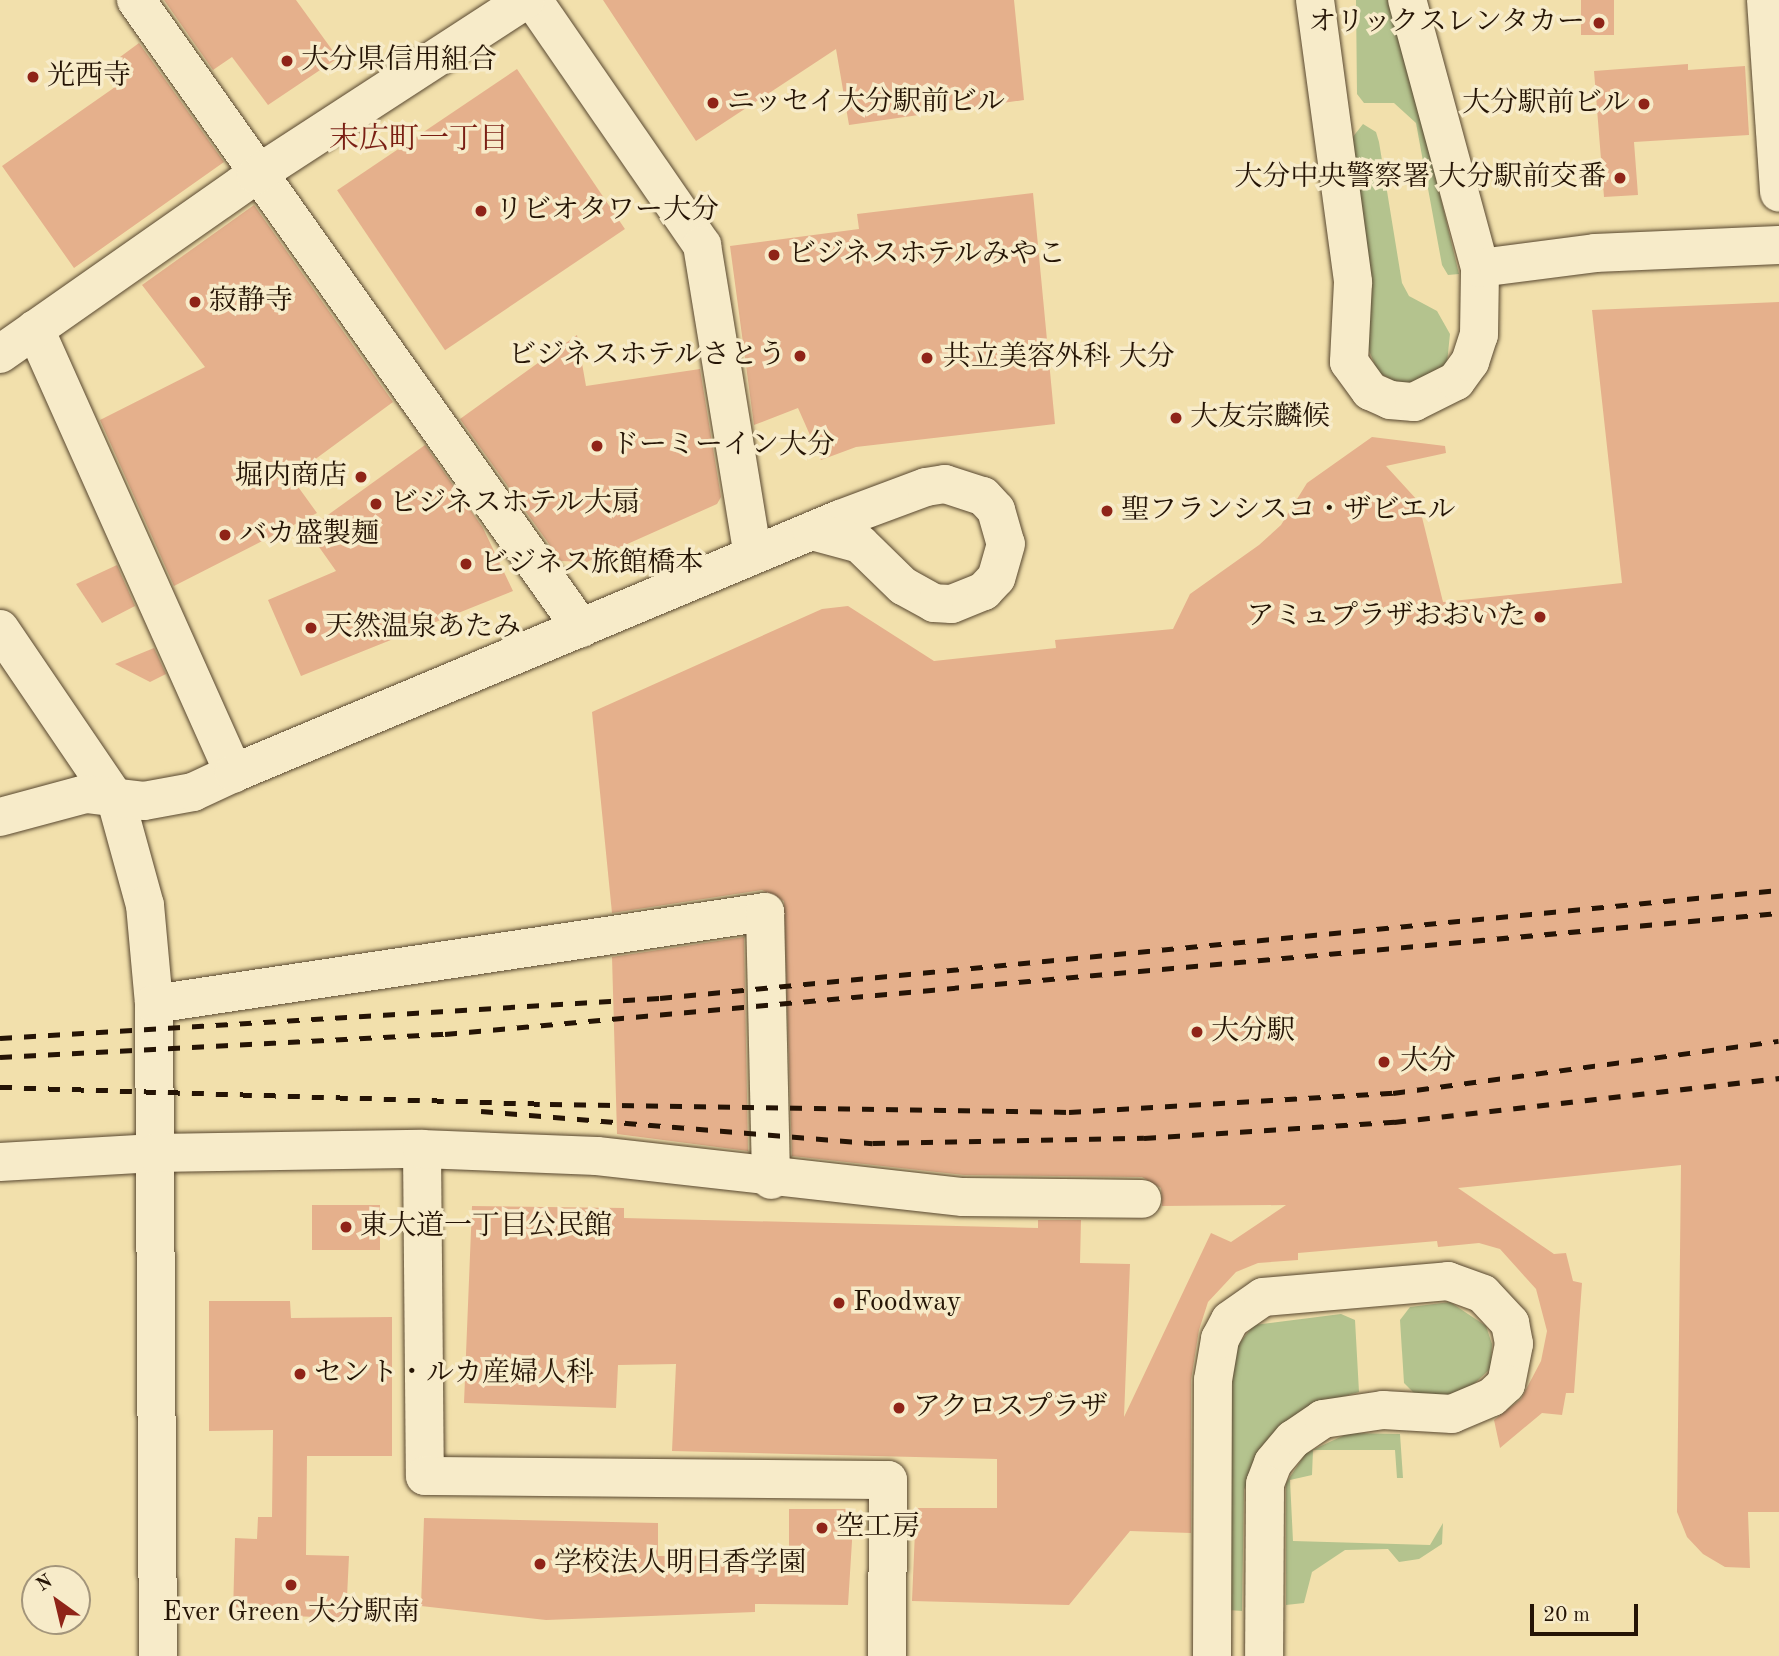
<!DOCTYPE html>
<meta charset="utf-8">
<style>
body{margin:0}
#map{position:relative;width:1779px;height:1656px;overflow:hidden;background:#f2e0ac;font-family:"Old Standard TT","Noto Serif JP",serif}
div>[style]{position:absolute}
.green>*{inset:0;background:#b4c38e}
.building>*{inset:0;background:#e5b08c;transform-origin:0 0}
.roads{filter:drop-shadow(0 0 2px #58472f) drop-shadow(0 0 2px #58472f)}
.minor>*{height:38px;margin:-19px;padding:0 19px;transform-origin:19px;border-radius:19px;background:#f7ebc9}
.rail>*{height:5px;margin-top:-2.5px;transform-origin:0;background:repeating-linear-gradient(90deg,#251405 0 12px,transparent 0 24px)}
.dots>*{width:19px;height:19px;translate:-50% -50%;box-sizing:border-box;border:4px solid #f7ebc9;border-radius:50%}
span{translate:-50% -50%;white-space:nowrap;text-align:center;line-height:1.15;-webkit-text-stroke:7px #f7ebc9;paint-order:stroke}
.poi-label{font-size:28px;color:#251405}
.right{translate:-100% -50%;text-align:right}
.left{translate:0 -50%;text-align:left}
.neighbourhood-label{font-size:30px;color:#7a1f14}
.north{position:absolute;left:21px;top:1565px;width:70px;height:70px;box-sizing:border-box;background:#f7ebc9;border:2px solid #a3957b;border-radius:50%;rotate:326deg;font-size:19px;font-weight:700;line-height:28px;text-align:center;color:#251405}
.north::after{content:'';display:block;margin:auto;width:24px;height:32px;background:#8f2418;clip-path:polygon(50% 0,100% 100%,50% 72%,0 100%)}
.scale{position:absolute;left:1530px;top:1604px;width:108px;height:32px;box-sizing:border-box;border:4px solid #251405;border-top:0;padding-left:9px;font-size:21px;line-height:24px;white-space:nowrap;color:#251405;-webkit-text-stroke:5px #f7ebc9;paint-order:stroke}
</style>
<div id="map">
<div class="green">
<i style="clip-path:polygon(1356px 0,1393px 0,1459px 274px,1448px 275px,1442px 265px,1416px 123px,1394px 103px,1364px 103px,1357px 94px)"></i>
<i style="clip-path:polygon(1363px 124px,1376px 132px,1379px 142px,1402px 283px,1409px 296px,1437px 311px,1450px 334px,1447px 363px,1430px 379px,1400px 385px,1378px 372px,1367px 346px,1372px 287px,1352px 138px)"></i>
<i style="clip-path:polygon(1450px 1302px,1486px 1326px,1492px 1344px,1491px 1368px,1461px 1396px,1418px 1397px,1404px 1383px,1400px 1320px,1410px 1307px)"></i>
<i style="clip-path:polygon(1341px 1314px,1355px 1320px,1359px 1392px,1309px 1406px,1262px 1446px,1244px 1490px,1242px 1611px,1228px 1610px,1233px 1351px,1254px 1325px)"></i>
<i style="clip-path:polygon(1349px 1433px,1400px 1434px,1403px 1478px,1397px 1478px,1395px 1450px,1313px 1450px,1312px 1475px,1290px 1480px,1293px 1541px,1430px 1545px,1443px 1523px,1442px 1544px,1419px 1559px,1399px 1562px,1388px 1549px,1345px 1550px,1312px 1572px,1304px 1603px,1286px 1605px,1286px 1483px,1306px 1453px)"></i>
</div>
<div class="building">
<i style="clip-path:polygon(164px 0,296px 0,338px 58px,268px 105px,232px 57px,213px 70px)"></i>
<i style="clip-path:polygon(603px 0,1014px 0,1024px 100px,849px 125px,836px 49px,696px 141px)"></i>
<i style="left:1581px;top:0;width:33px;height:35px"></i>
<i style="clip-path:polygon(139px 43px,224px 162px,74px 268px,2px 166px,128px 78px,116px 60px)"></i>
<i style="clip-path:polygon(1688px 64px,1688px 70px,1745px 66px,1749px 135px,1634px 142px,1638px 195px,1604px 197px,1594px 71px)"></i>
<i style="left:517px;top:69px;width:193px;height:217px;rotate:56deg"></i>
<i style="clip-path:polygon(1033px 193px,1055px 424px,856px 447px,821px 460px,798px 408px,754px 425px,730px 246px,859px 229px,857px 214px)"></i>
<i style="clip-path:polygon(254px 205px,393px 402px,291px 477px,317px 513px,174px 586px,100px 420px,205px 367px,142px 285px)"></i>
<i style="clip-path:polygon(1779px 302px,1779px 1512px,1748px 1512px,1750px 1568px,1725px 1567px,1703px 1554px,1687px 1537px,1677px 1512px,1681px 1165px,1458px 1188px,1554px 1254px,1566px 1253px,1573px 1281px,1582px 1283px,1574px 1393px,1566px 1393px,1562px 1415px,1542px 1413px,1500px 1448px,1494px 1420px,1521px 1399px,1541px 1361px,1547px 1331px,1536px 1289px,1500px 1249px,1479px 1243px,1438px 1247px,1437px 1241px,1298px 1253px,1298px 1260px,1258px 1263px,1236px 1272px,1208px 1302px,1199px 1330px,1191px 1380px,1191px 1533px,1130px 1531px,1069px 1605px,912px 1601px,916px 1508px,997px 1508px,997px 1459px,672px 1451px,676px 1364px,618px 1365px,616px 1408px,464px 1403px,472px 1206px,624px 1208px,624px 1218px,1038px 1228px,1038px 1220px,1081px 1220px,1080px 1263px,1130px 1264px,1124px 1417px,1211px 1233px,1231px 1242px,1286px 1205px,1162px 1206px,1161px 1188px,1142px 1177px,964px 1175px,792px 1156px,784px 901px,762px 890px,612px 913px,592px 712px,822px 609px,848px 606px,934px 661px,1056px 648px,1055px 640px,1173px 629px,1190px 594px,1259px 545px,1281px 525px,1307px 483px,1372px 437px,1445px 446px,1446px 453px,1386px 466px,1418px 501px,1443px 602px,1622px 583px,1592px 310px)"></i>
<i style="clip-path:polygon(577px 335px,586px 386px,700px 369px,721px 497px,717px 504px,587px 562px,561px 561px,460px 419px)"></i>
<i style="clip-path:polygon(425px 445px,483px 528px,513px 591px,301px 676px,268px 600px,336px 571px,307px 530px)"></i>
<i style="clip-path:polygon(117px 565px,135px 606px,102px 623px,76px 584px)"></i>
<i style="clip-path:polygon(154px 648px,166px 674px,150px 682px,115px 664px)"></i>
<i style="clip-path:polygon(744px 937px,748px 1151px,617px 1134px,612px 957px)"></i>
<i style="left:312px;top:1205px;width:68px;height:45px"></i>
<i style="clip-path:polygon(209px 1301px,290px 1301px,291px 1318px,392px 1317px,392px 1456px,307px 1456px,306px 1555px,349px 1556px,346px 1618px,233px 1614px,235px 1538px,257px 1539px,258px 1517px,272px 1517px,273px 1430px,209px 1431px)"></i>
<i style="clip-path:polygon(789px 1509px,854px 1509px,848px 1605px,755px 1604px,755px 1612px,546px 1620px,421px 1606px,424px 1518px,658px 1523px,658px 1556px,789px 1555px)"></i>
</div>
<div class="roads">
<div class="minor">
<i style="left:136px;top:0;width:770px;rotate:54.68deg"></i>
<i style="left:533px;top:0;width:298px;rotate:55.4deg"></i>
<i style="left:702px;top:245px;width:314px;rotate:80.7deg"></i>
<i style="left:1315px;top:0;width:285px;rotate:82.3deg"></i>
<i style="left:1353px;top:282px;width:80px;rotate:92.9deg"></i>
<i style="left:1349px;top:362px;width:36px;rotate:54deg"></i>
<i style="left:1370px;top:391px;width:22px;rotate:24deg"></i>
<i style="left:1390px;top:400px;width:24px;rotate:5deg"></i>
<i style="left:1414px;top:402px;width:47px;rotate:-26.6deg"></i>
<i style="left:1456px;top:381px;width:24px;rotate:-54deg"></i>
<i style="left:1470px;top:362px;width:28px;rotate:-72deg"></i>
<i style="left:1479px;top:335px;width:67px;rotate:-89.1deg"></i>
<i style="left:1480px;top:268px;width:278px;rotate:-105.2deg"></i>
<i style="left:1766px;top:0;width:193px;rotate:86.1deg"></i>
<i style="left:1480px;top:268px;width:116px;rotate:-7.4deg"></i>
<i style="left:1595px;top:253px;width:184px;rotate:-2.5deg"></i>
<i style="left:35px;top:329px;width:487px;rotate:65.9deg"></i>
<i style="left:0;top:354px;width:312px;rotate:-35deg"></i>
<i style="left:256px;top:175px;width:321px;rotate:-33deg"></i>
<i style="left:0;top:629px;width:207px;rotate:55.8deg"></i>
<i style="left:116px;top:800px;width:109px;rotate:74.6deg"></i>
<i style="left:145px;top:905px;width:99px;rotate:84.8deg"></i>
<i style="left:154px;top:1004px;width:652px;rotate:89.65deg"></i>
<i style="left:0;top:817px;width:89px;rotate:-15deg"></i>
<i style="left:86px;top:794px;width:58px;rotate:6.9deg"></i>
<i style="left:144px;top:801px;width:50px;rotate:-10.4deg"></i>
<i style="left:193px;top:792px;width:45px;rotate:-24.9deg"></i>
<i style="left:234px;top:773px;width:657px;rotate:-22.74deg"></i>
<i style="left:840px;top:519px;width:92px;rotate:-20.4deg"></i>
<i style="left:926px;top:487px;width:19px;rotate:-9deg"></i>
<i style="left:945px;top:484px;width:40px;rotate:18deg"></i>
<i style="left:983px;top:496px;width:19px;rotate:47deg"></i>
<i style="left:996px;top:510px;width:35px;rotate:74deg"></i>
<i style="left:1006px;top:544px;width:35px;rotate:106deg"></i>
<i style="left:996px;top:578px;width:18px;rotate:133deg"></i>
<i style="left:984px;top:591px;width:35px;rotate:158deg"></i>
<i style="left:951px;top:604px;width:17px;rotate:-177deg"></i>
<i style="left:934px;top:603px;width:35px;rotate:-151deg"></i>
<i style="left:903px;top:586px;width:60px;rotate:-135.7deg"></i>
<i style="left:860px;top:544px;width:50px;rotate:-164.8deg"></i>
<i style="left:154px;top:1004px;width:618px;rotate:-8.56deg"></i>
<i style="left:765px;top:912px;width:268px;rotate:88.7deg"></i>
<i style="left:422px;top:1149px;width:327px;rotate:89.5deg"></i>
<i style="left:425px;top:1476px;width:463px;rotate:0.5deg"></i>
<i style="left:888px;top:1480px;width:176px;rotate:90.3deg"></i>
<i style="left:0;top:1162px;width:155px;rotate:-3.3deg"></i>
<i style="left:155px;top:1153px;width:267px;rotate:-0.9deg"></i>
<i style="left:422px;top:1149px;width:175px;rotate:2.3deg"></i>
<i style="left:597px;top:1156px;width:368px;rotate:6.4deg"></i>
<i style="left:963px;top:1197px;width:179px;rotate:0.6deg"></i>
<i style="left:1212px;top:1656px;width:276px;rotate:-89.8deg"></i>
<i style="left:1213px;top:1380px;width:42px;rotate:-80.3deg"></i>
<i style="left:1220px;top:1339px;width:21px;rotate:-62deg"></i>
<i style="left:1230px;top:1320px;width:40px;rotate:-34.9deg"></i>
<i style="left:1263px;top:1297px;width:186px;rotate:-4.9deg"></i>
<i style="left:1448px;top:1281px;width:37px;rotate:20deg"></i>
<i style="left:1483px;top:1294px;width:40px;rotate:47deg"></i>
<i style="left:1510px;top:1323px;width:21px;rotate:79deg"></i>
<i style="left:1514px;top:1344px;width:41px;rotate:101.3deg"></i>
<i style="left:1506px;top:1384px;width:19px;rotate:137deg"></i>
<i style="left:1492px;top:1397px;width:43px;rotate:157deg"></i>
<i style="left:1452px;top:1414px;width:69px;rotate:-176.7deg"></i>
<i style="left:1383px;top:1410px;width:61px;rotate:171.5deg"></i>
<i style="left:1323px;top:1419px;width:36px;rotate:146deg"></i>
<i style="left:1293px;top:1439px;width:31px;rotate:130deg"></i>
<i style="left:1273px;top:1463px;width:22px;rotate:111deg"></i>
<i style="left:1265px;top:1484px;width:172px;rotate:90.3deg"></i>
</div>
</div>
<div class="rail">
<i style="left:0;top:1038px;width:661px;rotate:-3.47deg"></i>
<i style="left:660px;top:998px;width:1124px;rotate:-5.51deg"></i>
<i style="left:0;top:1057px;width:446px;rotate:-3deg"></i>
<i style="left:445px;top:1034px;width:1339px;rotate:-5.18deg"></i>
<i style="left:0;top:1087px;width:550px;rotate:1.77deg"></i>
<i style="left:550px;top:1104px;width:519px;rotate:0.88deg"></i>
<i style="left:1069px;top:1112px;width:325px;rotate:-3.4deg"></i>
<i style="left:1393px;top:1093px;width:389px;rotate:-7.7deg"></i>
<i style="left:481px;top:1111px;width:393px;rotate:4.7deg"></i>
<i style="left:873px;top:1143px;width:271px;rotate:-1.1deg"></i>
<i style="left:1144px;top:1138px;width:251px;rotate:-3.7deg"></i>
<i style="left:1394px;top:1122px;width:388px;rotate:-6.5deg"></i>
</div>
<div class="dots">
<i style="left:1599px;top:23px;background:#8f2418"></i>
<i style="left:287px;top:61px;background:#8f2418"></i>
<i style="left:33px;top:77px;background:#8f2418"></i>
<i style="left:713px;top:103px;background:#8f2418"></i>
<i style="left:1644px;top:104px;background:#8f2418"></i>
<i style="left:1620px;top:178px;background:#8f2418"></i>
<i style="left:481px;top:211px;background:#8f2418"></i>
<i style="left:774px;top:255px;background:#8f2418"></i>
<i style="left:195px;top:302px;background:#8f2418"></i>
<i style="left:800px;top:356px;background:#8f2418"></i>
<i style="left:927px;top:358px;background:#8f2418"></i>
<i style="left:1176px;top:418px;background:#8f2418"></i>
<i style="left:597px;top:446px;background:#8f2418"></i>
<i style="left:361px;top:477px;background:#8f2418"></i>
<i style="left:376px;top:504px;background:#8f2418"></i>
<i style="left:1107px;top:511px;background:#8f2418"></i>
<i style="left:225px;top:535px;background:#8f2418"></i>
<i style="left:466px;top:564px;background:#8f2418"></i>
<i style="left:1540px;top:617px;background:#8f2418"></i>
<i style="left:311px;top:628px;background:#8f2418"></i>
<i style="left:1197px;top:1032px;background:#8f2418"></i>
<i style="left:1384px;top:1062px;background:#8f2418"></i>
<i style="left:346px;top:1227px;background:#8f2418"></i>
<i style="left:839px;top:1303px;background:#8f2418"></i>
<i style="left:300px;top:1374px;background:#8f2418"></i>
<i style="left:899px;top:1408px;background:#8f2418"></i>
<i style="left:822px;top:1528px;background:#8f2418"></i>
<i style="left:540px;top:1564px;background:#8f2418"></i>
<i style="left:291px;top:1585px;background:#8f2418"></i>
</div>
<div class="poi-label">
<span class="right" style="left:1585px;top:23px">オリックスレンタカー</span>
<span class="left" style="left:301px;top:61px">大分県信用組合</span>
<span class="left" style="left:47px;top:77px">光西寺</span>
<span class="left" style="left:727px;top:103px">ニッセイ大分駅前ビル</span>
<span class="right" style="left:1630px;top:104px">大分駅前ビル</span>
<span class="right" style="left:1606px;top:178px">大分中央警察署 大分駅前交番</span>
<span class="left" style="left:495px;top:211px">リビオタワー大分</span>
<span class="left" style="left:788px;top:255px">ビジネスホテルみやこ</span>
<span class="left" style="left:209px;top:302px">寂静寺</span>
<span class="right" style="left:786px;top:356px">ビジネスホテルさとう</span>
<span class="left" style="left:943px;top:358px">共立美容外科 大分</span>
<span class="left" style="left:1190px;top:418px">大友宗麟候</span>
<span class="left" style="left:611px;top:446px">ドーミーイン大分</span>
<span class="right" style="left:347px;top:477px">堀内商店</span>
<span class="left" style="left:390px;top:504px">ビジネスホテル大扇</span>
<span class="left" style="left:1121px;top:511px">聖フランシスコ・ザビエル</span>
<span class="left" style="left:239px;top:535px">バカ盛製麺</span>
<span class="left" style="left:480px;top:564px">ビジネス旅館橋本</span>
<span class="right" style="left:1526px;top:617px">アミュプラザおおいた</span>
<span class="left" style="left:325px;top:628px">天然温泉あたみ</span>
<span class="left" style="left:1211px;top:1032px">大分駅</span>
<span class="left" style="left:1400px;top:1062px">大分</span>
<span class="left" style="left:360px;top:1227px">東大道一丁目公民館</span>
<span class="left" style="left:853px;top:1303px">Foodway</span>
<span class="left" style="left:314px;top:1374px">セント・ルカ産婦人科</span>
<span class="left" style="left:913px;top:1408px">アクロスプラザ</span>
<span class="left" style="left:836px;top:1528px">空工房</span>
<span class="left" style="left:554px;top:1564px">学校法人明日香学園</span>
<span style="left:291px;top:1613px">Ever Green 大分駅南</span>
</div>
<div class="neighbourhood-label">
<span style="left:419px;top:140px">末広町一丁目</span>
</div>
<div class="north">N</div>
<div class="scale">20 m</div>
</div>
